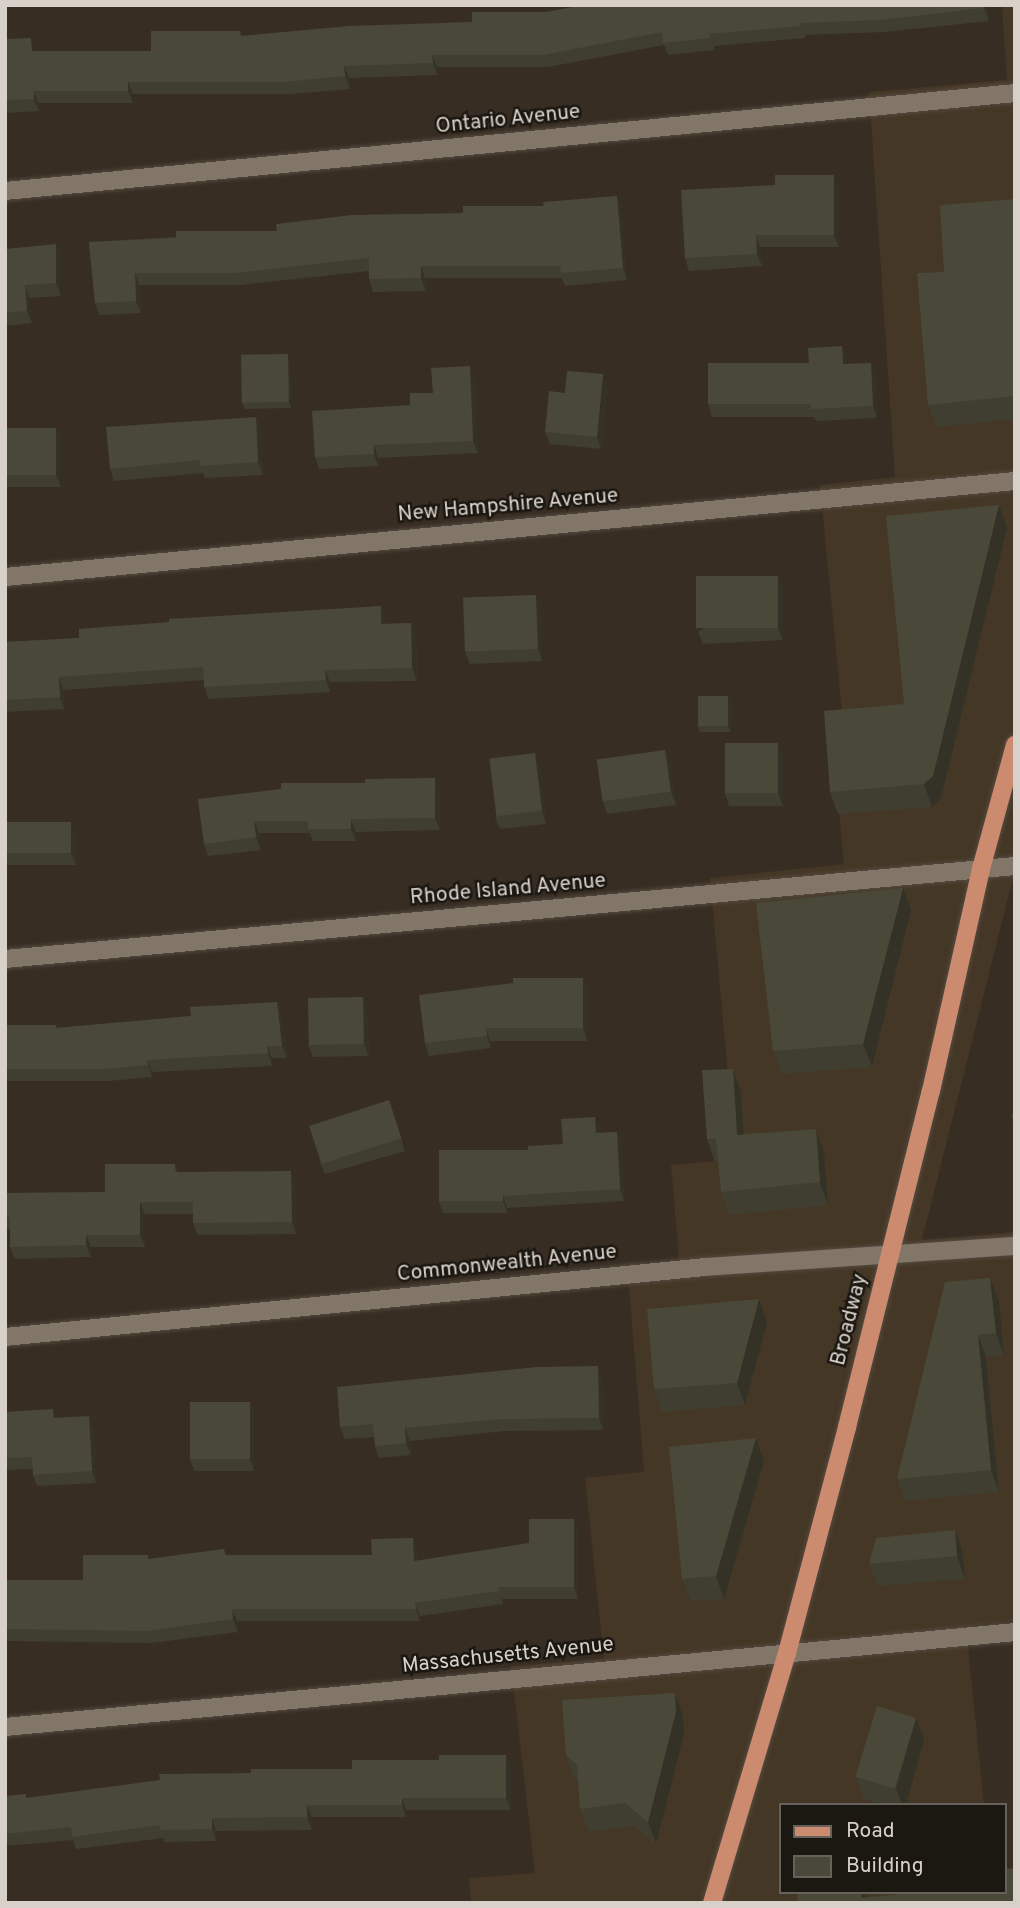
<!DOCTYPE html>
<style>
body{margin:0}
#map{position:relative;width:1020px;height:1908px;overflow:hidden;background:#382d22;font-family:Overpass,sans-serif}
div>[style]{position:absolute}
.built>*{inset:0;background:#453725}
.roads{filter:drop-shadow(0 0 2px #534a40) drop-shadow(0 0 2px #534a40)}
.minor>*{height:18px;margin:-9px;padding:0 9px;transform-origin:9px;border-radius:9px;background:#827668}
.major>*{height:18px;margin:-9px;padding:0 9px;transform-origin:9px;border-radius:9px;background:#cc8b6f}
.wall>*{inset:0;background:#403e30}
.shaded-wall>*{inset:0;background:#343227}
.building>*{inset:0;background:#4a4838;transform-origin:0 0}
span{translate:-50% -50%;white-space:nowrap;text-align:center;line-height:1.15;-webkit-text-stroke:5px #1b1711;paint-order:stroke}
.street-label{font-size:21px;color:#d8d1ca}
.frame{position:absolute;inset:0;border:7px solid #d8d1ca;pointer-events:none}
.legend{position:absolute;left:779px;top:1803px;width:228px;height:91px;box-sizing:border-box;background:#1b1711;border:2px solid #67615b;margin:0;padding:9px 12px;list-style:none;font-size:21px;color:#d8d1ca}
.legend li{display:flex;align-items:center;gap:14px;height:35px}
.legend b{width:35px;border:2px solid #67615b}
</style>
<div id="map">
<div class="built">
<i style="clip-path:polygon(1002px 5px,1015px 5px,1015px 870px,922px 1240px,1015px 1232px,1015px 1620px,966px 1626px,984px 1805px,780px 1805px,780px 1892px,993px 1892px,994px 1903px,471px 1903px,469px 1878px,535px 1873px,511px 1666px,604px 1659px,585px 1478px,644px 1472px,628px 1273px,680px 1271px,671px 1165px,715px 1161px,711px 1092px,728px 1076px,710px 878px,844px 864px,832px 734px,844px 733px,820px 485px,895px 477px,869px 92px,1007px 80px)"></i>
</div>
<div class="roads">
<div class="minor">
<i style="left:5px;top:191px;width:1015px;rotate:-5.54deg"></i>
<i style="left:5px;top:577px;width:1015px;rotate:-5.43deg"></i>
<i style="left:5px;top:959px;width:1014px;rotate:-5.26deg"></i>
<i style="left:5px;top:1337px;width:703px;rotate:-5.71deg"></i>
<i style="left:705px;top:1267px;width:311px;rotate:-3.9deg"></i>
<i style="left:5px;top:1727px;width:1014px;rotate:-5.37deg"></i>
</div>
<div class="major">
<i style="left:712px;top:1903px;width:261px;rotate:-73.3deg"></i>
<i style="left:787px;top:1653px;width:234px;rotate:-75.1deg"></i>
<i style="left:847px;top:1427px;width:346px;rotate:-76deg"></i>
<i style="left:931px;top:1091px;width:228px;rotate:-77.3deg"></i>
<i style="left:981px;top:869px;width:129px;rotate:-74.7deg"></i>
</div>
</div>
<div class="wall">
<i style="clip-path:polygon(583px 5px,987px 5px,989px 21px,885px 32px,805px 35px,805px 38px,714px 46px,714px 50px,668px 55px,664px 45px,548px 67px,437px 67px,437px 75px,349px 78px,350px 89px,289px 94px,133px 94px,133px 103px,38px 103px,39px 111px,5px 113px,5px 39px,35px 51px,151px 51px,240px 31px,242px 36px,472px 22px,547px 12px)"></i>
<i style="clip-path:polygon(834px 175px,839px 187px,839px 247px,760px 247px,762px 266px,689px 271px,685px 258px,775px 185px)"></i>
<i style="clip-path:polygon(617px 196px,621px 208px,627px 280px,565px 286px,562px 278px,425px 278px,426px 291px,373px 292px,369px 279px,369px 271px,240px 285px,139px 285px,141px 313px,99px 315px,95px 303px,89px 242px,277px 231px,544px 206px)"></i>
<i style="clip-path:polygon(1015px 199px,1015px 419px,936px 427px,928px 405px,944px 272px)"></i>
<i style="clip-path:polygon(5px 249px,61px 256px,61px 296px,29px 298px,32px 323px,5px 326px)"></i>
<i style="clip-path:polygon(842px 346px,847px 359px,847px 364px,875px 375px,877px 418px,816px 421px,814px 417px,712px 417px,708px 404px,809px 363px)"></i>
<i style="clip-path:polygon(290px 360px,291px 408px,245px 409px,242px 403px)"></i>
<i style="clip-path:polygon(603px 374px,607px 387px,601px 449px,550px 444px,545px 432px,565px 393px)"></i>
<i style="clip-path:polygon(474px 378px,478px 453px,378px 458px,378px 466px,319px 469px,315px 457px,433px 393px)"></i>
<i style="clip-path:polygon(256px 417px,260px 430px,263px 475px,205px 478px,203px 473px,114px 481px,110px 469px)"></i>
<i style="clip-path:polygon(5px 428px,61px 440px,61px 487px,5px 487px)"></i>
<i style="clip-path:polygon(999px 505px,1007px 528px,941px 798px,932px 807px,838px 814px,830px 792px,904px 704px)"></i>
<i style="clip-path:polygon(778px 576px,783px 588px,783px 640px,703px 644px,698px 632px)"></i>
<i style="clip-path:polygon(381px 606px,385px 618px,385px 624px,411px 623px,416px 635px,417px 681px,330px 682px,330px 692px,209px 699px,204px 687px,204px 680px,63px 690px,64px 709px,5px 712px,5px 642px,79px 638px)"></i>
<i style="clip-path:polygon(540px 608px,542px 661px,470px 664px,465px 652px)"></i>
<i style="clip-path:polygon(728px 696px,731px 702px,731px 732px,700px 732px,698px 726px)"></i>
<i style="clip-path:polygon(778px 743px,783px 755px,783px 806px,729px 806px,725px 793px)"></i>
<i style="clip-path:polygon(665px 750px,670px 763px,676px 805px,607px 814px,603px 802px)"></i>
<i style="clip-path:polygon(540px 765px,546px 824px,500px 829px,495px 817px)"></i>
<i style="clip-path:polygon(439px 790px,440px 830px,356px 832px,356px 841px,313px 841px,310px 833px,259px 833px,261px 850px,208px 856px,204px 844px,198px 799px)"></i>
<i style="clip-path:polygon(5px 822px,76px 834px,76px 865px,5px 865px)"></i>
<i style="clip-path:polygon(903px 888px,911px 910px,872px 1067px,782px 1074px,773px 1051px)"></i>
<i style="clip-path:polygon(583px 978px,587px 990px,587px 1041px,490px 1041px,491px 1048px,429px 1056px,425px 1043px)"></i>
<i style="clip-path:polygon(363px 997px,367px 1009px,369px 1056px,313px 1057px,308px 1045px)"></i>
<i style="clip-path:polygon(277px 1002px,281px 1014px,287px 1058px,272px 1058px,272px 1066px,152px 1072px,152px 1077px,109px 1081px,5px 1081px,5px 1025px,56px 1025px,57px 1028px,191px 1016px)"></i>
<i style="clip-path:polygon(733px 1069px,741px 1092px,744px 1134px,816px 1129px,824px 1152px,828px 1205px,729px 1215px,721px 1192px,718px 1161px,715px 1162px,707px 1139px)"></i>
<i style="clip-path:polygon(389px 1100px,405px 1151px,325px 1174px,320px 1162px)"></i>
<i style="clip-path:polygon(595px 1117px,600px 1133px,617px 1132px,621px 1144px,624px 1201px,507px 1208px,507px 1213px,443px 1213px,439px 1201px,528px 1150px,563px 1144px)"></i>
<i style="clip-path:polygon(175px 1164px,177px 1172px,296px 1183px,296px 1234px,198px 1235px,193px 1223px,193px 1214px,145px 1214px,145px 1247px,91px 1247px,91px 1257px,15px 1259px,10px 1247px,10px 1229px,5px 1230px,5px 1193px,105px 1192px)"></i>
<i style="clip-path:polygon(990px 1278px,999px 1301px,1004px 1355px,986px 1357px,999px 1492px,905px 1501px,897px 1479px)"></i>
<i style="clip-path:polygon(759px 1299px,767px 1322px,745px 1405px,662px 1412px,654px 1389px)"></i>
<i style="clip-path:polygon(602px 1378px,603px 1430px,504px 1431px,410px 1441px,411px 1455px,379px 1458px,375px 1446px,374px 1437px,345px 1439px,340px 1427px)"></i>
<i style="clip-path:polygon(250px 1402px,254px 1414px,254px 1471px,194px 1471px,190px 1459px)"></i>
<i style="clip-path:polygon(5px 1412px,57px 1418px,93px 1428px,96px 1483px,37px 1486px,33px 1475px,33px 1469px,5px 1470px)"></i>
<i style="clip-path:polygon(764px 1461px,724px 1599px,691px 1601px,682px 1579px)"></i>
<i style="clip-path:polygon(574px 1519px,578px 1531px,578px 1599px,502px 1599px,503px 1604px,420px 1616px,420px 1621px,237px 1621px,238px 1632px,151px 1643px,5px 1641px,5px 1580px,83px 1580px,149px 1559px,224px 1549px,226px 1555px,372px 1555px,418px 1551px,418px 1561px,529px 1543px)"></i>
<i style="clip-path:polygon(963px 1553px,965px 1579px,878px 1586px,869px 1564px)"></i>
<i style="clip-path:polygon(675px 1693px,683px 1716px,684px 1734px,656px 1844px,633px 1826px,589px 1832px,580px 1809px,578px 1781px,574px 1778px,566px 1755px)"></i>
<i style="clip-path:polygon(924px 1740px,906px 1805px,884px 1805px,864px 1799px,856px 1777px)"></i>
<i style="clip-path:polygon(506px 1755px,511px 1767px,511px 1810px,406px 1810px,406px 1817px,312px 1817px,312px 1830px,216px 1831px,216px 1841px,164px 1842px,163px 1838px,76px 1849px,73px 1840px,5px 1846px,5px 1796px,27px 1798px,251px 1773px,352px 1769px)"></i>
</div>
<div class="shaded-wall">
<i style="clip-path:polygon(984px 5px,987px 5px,989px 21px,984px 8px)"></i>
<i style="clip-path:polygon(31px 38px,35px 50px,36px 63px,32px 51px)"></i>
<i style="clip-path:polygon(432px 55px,437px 67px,437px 75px,433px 63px)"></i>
<i style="clip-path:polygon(344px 66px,349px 78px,350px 89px,345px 76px)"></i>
<i style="clip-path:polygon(128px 82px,133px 94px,133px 103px,128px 91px)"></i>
<i style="clip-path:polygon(34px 91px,38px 103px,39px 111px,34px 99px)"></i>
<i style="clip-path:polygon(834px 175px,839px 187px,839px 247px,834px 235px)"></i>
<i style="clip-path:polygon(617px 196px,621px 208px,627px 280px,623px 268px)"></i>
<i style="clip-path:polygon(756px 235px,760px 247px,762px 266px,757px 254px)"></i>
<i style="clip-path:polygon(56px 244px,61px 256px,61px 296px,56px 283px)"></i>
<i style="clip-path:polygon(421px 266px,425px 278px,426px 291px,421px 278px)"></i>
<i style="clip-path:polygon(135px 273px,139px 285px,141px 313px,136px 301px)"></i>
<i style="clip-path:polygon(25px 285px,29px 298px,32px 323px,27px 311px)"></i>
<i style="clip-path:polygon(842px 346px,847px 359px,848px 377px,843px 364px)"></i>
<i style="clip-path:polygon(288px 354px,290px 360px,291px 408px,289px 402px)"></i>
<i style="clip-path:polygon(871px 363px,875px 375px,877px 418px,873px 406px)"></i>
<i style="clip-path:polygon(470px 366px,474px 378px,478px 453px,473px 441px)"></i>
<i style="clip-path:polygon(603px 374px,607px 387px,601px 449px,597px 437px)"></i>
<i style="clip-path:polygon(256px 417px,260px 430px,263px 475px,258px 462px)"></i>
<i style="clip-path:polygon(56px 428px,61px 440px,61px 487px,56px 475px)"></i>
<i style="clip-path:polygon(374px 445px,378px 458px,378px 466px,374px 454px)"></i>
<i style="clip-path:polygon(999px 505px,1007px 528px,941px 798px,932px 807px,924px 784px)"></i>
<i style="clip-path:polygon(778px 576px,783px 588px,783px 640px,778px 628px)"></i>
<i style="clip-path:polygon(536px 595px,540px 608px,542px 661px,538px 649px)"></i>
<i style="clip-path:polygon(381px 606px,385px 618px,386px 637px,381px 624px)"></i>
<i style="clip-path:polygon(411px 623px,416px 635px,417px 681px,412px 668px)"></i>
<i style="clip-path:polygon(325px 670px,330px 682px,330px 692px,326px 680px)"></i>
<i style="clip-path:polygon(59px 677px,63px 690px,64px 709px,60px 697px)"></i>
<i style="clip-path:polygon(728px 696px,731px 702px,731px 732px,728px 726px)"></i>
<i style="clip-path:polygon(778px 743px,783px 755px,783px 806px,778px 793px)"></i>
<i style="clip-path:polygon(665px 750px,670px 763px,676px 805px,671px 792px)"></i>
<i style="clip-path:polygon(535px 753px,540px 765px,546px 824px,542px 811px)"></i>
<i style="clip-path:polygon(435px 778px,439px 790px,440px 830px,435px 818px)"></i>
<i style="clip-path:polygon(351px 819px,356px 832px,356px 841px,351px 829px)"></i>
<i style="clip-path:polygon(254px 821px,259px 833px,261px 850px,256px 837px)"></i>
<i style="clip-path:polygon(71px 822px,76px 834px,76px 865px,71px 853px)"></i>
<i style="clip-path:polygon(903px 888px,911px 910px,872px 1067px,863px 1044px)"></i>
<i style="clip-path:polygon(583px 978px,587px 990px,587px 1041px,583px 1028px)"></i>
<i style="clip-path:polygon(363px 997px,367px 1009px,369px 1056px,364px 1044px)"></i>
<i style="clip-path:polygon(277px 1002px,281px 1014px,287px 1058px,282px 1046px)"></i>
<i style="clip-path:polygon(486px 1028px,490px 1041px,491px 1048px,487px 1036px)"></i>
<i style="clip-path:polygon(267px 1046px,272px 1058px,272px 1066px,268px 1053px)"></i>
<i style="clip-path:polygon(147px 1060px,152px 1072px,152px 1077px,148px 1065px)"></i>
<i style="clip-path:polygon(733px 1069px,741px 1092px,745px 1157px,737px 1135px)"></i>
<i style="clip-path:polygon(595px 1117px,599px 1129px,600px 1145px,596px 1133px)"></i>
<i style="clip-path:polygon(816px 1129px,824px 1152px,828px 1205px,820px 1182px)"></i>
<i style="clip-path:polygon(617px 1132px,621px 1144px,624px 1201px,620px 1189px)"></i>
<i style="clip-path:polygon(291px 1171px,296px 1183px,296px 1234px,292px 1222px)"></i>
<i style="clip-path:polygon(503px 1196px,507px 1208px,507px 1213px,503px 1201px)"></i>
<i style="clip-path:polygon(140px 1202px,145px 1214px,145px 1247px,140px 1235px)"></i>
<i style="clip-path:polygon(86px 1235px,91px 1247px,91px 1257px,86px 1245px)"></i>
<i style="clip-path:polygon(990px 1278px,999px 1301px,1004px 1355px,996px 1333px)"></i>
<i style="clip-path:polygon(759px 1299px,767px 1322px,745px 1405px,737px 1383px)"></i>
<i style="clip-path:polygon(978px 1335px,986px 1357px,999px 1492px,991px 1470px)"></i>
<i style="clip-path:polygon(598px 1366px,602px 1378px,603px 1430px,599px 1418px)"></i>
<i style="clip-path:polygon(250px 1402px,254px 1414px,254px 1471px,250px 1459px)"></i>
<i style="clip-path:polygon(89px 1416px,93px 1428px,96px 1483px,92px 1471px)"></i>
<i style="clip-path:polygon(405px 1428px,410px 1441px,411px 1455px,406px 1443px)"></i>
<i style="clip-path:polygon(756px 1438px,764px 1461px,724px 1599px,716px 1576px)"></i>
<i style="clip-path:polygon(574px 1519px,578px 1531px,578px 1599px,574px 1587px)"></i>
<i style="clip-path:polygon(955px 1530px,963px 1553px,965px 1579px,957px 1556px)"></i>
<i style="clip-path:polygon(413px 1538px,418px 1551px,419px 1573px,414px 1561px)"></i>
<i style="clip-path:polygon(415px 1603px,420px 1616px,420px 1621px,416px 1609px)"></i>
<i style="clip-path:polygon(232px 1609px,237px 1621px,238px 1632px,233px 1619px)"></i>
<i style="clip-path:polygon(675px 1693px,683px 1716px,684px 1734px,656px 1844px,648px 1822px)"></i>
<i style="clip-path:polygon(916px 1718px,924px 1740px,906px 1805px,902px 1805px,896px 1788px)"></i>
<i style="clip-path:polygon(506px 1755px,511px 1767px,511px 1810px,506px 1798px)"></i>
<i style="clip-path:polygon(402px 1798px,406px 1810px,406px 1817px,402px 1805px)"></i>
<i style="clip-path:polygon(307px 1805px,312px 1817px,312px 1830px,307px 1817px)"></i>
<i style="clip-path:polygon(212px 1818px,216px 1831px,216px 1841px,212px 1829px)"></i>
<i style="clip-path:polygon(861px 1892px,865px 1892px,866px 1903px,862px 1898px)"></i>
</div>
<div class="building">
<i style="clip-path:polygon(583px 5px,984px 5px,984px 8px,880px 20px,800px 23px,800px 26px,709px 34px,710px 38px,663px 43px,662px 32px,543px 55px,432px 55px,433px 63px,344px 66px,345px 76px,284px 82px,128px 82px,128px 91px,34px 91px,34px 99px,5px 100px,5px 39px,31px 38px,32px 51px,151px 51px,151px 31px,240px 31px,240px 36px,349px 26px,472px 22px,472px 12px,547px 12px)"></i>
<i style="clip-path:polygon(775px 175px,834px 175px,834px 235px,756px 235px,757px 254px,685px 258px,681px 190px,775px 185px)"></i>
<i style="clip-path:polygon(617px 196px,623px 268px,561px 273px,560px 266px,421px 266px,421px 278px,369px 279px,369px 258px,236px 273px,135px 273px,136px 301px,95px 303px,89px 242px,176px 238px,176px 231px,277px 231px,276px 224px,352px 215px,463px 213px,463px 206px,544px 206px,543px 202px)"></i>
<i style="clip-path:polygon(1015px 199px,1015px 396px,928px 405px,917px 273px,944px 272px,940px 205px)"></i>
<i style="clip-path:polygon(56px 244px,56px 283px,25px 285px,27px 311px,5px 313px,5px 249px)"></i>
<i style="clip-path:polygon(842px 346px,843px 364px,871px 363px,873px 406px,811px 409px,811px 404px,708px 404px,708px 363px,809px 363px,808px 348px)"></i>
<i style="left:288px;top:354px;width:48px;height:47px;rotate:89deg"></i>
<i style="clip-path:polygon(470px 366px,473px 441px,374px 445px,374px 454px,315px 457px,312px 411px,410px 405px,410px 393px,433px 393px,431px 368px)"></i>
<i style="clip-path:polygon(567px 371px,603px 374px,597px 437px,545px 432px,549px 391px,565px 393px)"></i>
<i style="clip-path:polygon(256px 417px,258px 462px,201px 466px,200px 460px,110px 469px,106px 427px)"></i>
<i style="left:5px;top:428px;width:51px;height:47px"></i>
<i style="clip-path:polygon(999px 505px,933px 776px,924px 784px,830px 792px,824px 711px,904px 704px,886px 516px)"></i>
<i style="left:778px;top:576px;width:52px;height:82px;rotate:90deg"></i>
<i style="left:536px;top:595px;width:54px;height:73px;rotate:88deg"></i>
<i style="clip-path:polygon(381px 606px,381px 624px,411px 623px,412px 668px,325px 670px,326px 680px,204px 687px,203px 667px,59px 677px,60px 697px,5px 700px,5px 642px,79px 638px,79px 629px,169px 622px,169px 619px)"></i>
<i style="left:698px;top:696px;width:30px;height:30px"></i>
<i style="left:725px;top:743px;width:53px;height:50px"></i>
<i style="left:665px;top:750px;width:42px;height:69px;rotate:82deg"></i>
<i style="left:535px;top:753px;width:58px;height:46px;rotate:83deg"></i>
<i style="clip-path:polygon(435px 778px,435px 818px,351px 819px,351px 829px,308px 829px,308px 821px,254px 821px,256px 837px,204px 844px,198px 799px,281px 789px,281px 783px,365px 783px,365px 779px)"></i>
<i style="left:5px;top:822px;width:66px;height:31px"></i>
<i style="clip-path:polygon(903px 888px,863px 1044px,773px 1051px,756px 903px)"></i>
<i style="clip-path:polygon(513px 978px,583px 978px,583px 1028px,486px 1028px,487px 1036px,425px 1043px,419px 995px,513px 983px)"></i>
<i style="left:363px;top:997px;width:47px;height:55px;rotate:89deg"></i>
<i style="clip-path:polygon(277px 1002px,282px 1046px,267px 1046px,268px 1053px,147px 1060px,148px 1065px,105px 1069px,5px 1069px,5px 1025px,56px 1025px,56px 1028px,191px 1016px,190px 1007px)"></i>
<i style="clip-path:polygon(733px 1069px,737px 1135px,816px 1129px,820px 1182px,721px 1192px,716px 1139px,707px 1139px,702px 1070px)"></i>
<i style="left:389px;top:1100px;width:40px;height:84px;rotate:72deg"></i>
<i style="clip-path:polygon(1012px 1114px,1015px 1114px,1015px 1146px)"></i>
<i style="clip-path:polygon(595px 1117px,596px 1133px,617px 1132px,620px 1189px,503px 1196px,503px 1201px,439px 1201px,439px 1150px,528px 1150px,528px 1146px,563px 1144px,561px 1119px)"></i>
<i style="clip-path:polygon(105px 1164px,175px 1164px,175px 1172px,291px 1171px,292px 1222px,193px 1223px,193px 1202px,140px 1202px,140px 1235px,86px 1235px,86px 1245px,10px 1247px,10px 1217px,5px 1217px,5px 1193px,105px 1192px)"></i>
<i style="clip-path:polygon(990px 1278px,996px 1333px,978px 1335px,991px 1470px,897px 1479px,945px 1282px)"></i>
<i style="clip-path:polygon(759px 1299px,737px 1383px,654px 1389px,647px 1309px)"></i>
<i style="clip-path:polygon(598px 1366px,599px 1418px,500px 1419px,405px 1428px,406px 1443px,375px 1446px,373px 1424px,340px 1427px,337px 1387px,537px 1367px)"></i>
<i style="left:190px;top:1402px;width:60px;height:57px"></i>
<i style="clip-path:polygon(53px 1409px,54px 1418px,89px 1416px,92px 1471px,33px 1475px,32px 1457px,5px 1458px,5px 1412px)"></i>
<i style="clip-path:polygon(756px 1438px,716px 1576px,682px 1579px,669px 1447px)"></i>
<i style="clip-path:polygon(529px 1519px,574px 1519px,574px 1587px,498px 1587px,498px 1591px,415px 1603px,416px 1609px,232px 1609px,233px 1619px,147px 1631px,5px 1629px,5px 1580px,83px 1580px,83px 1555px,148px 1555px,148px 1559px,224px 1549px,225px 1555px,372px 1555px,371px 1539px,413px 1538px,414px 1561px,529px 1543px)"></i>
<i style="clip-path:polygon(955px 1530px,957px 1556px,869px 1564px,876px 1538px)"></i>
<i style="clip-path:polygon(675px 1693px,676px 1712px,648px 1822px,625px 1803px,580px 1809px,577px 1765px,566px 1755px,562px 1700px)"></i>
<i style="left:877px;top:1706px;width:41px;height:74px;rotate:17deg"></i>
<i style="clip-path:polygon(439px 1755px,506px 1755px,506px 1798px,402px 1798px,402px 1805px,307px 1805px,307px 1817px,212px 1818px,212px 1829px,160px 1830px,160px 1825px,72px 1837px,71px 1827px,5px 1834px,5px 1796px,26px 1794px,26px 1798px,160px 1780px,159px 1774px,251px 1773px,251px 1769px,352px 1769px,352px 1760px,439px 1760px)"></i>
<i style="clip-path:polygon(1015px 1868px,1015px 1903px,798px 1903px,797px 1892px,861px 1892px,862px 1898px,920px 1892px,1004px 1892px,1004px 1869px)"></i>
</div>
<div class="street-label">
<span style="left:508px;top:120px;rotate:-6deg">Ontario Avenue</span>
<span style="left:508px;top:506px;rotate:-5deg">New Hampshire Avenue</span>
<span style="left:508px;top:890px;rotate:-5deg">Rhode Island Avenue</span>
<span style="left:507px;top:1264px;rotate:-6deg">Commonwealth Avenue</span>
<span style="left:850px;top:1320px;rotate:-76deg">Broadway</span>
<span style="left:508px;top:1656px;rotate:-6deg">Massachusetts Avenue</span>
</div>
<div class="frame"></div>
<ul class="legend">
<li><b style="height:9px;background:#cc8b6f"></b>Road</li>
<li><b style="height:19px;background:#4a4838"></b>Building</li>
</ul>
</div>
